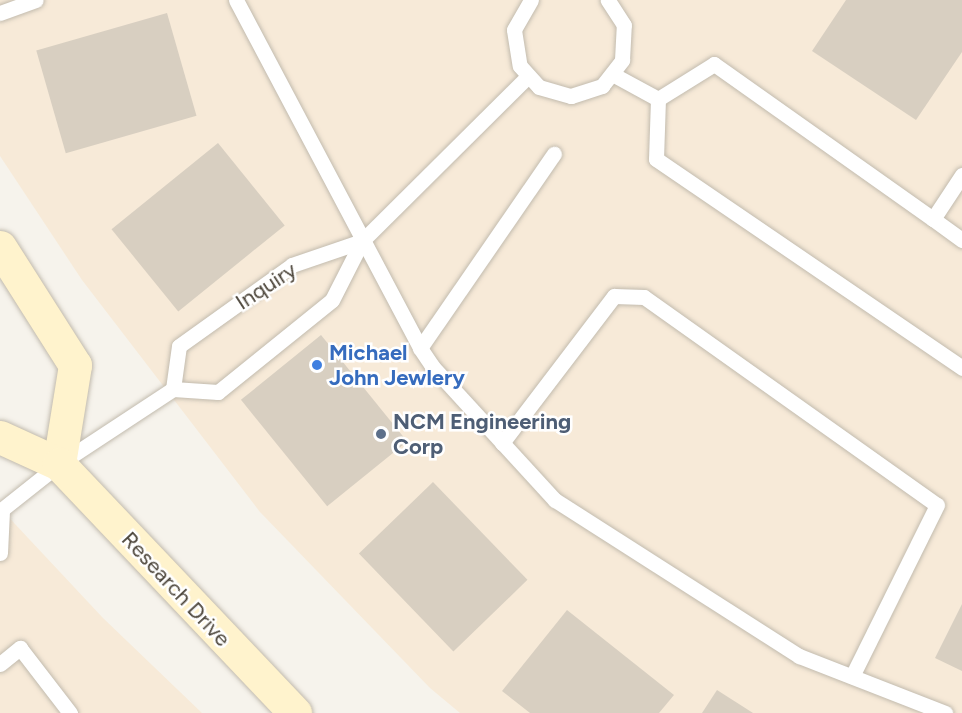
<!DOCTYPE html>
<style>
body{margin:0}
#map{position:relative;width:962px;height:713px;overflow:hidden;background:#f6f3ec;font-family:Figtree,sans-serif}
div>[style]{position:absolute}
.commercial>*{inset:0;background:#f7ead8}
.building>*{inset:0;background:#d8cfc1;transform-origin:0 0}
.roads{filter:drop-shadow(0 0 2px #c2bbae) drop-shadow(0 0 2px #c2bbae)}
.service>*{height:15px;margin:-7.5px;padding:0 7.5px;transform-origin:7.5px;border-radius:7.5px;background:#fff}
.secondary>*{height:33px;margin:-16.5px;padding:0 16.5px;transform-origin:16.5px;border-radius:16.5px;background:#fff3cd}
.dots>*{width:16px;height:16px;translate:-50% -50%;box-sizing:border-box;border:3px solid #fff;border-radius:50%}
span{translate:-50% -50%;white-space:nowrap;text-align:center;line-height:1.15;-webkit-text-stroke:5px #fff;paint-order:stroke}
.street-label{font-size:22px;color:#4b4439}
.shop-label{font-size:22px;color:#366cbe;font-weight:700}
.left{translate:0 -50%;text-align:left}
.service-label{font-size:22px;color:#4e5e75;font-weight:700}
</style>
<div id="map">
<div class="commercial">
<i style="clip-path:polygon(0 0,962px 0,962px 713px,460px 713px,430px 688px,260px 512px,82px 280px,0 156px)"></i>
<i style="clip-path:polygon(0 508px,103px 618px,202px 713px,0 713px)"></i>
</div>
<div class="building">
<i style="clip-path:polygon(846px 0,962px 0,962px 52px,916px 120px,812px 51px)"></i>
<i style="left:167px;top:13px;width:107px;height:136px;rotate:74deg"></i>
<i style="left:218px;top:143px;width:106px;height:137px;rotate:51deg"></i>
<i style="left:321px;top:335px;width:137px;height:103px;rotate:51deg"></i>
<i style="left:433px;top:482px;width:136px;height:103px;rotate:46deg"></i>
<i style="clip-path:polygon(962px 604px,962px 671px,935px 658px)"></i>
<i style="clip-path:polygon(567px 610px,674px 695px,659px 713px,530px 713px,502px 691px)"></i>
<i style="clip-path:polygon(717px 690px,753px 713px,702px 713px)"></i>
</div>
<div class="roads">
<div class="service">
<i style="left:236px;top:0;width:394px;rotate:62.1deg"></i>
<i style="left:420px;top:348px;width:22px;rotate:56deg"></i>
<i style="left:432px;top:366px;width:182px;rotate:47.5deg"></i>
<i style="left:555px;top:500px;width:290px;rotate:32.6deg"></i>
<i style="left:799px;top:656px;width:157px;rotate:21.3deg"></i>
<i style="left:531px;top:0;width:34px;rotate:120deg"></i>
<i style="left:514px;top:30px;width:36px;rotate:81deg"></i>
<i style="left:520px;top:66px;width:28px;rotate:48deg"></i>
<i style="left:539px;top:87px;width:33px;rotate:16deg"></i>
<i style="left:571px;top:96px;width:33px;rotate:-18deg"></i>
<i style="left:602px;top:86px;width:33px;rotate:-52deg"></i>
<i style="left:622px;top:60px;width:35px;rotate:-87deg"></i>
<i style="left:624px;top:25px;width:30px;rotate:-123deg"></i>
<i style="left:0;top:13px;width:38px;rotate:-20deg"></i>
<i style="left:614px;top:75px;width:50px;rotate:28.6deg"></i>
<i style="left:658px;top:99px;width:60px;rotate:91.9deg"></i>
<i style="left:656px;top:159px;width:371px;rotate:34.3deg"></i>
<i style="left:658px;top:99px;width:66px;rotate:-32deg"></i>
<i style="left:714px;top:64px;width:268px;rotate:35.3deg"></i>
<i style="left:933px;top:219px;width:53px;rotate:-56.6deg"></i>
<i style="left:933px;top:219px;width:36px;rotate:36deg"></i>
<i style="left:420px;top:348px;width:236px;rotate:-55.4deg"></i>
<i style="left:173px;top:389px;width:43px;rotate:-82.1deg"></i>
<i style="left:179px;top:346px;width:139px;rotate:-35.6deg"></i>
<i style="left:292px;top:265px;width:74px;rotate:-18.9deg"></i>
<i style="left:502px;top:443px;width:185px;rotate:-52.7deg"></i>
<i style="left:614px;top:296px;width:30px;rotate:2deg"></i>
<i style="left:644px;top:297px;width:359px;rotate:35.4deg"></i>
<i style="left:937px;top:505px;width:191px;rotate:116.4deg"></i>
<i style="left:0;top:511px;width:75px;rotate:-38.5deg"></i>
<i style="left:59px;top:464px;width:136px;rotate:-33.3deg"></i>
<i style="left:173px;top:389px;width:45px;rotate:3.8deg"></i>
<i style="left:218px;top:392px;width:146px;rotate:-38.9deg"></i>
<i style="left:332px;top:300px;width:66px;rotate:-63deg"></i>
<i style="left:362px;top:241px;width:233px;rotate:-44.8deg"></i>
<i style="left:0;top:553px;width:42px;rotate:-87.3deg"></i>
<i style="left:0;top:664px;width:26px;rotate:-39deg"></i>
<i style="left:20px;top:648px;width:82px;rotate:52.4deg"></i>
</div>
<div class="secondary">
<i style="left:0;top:247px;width:140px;rotate:57.6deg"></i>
<i style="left:75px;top:365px;width:100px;rotate:99.2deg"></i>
<i style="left:0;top:437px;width:65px;rotate:24.6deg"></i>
<i style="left:59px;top:464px;width:343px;rotate:46.5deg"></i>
</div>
</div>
<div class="dots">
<i style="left:317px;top:365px;background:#3f7fe0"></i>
<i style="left:381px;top:434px;background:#5c6f8a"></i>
</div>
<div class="street-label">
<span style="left:266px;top:286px;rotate:-33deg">Inquiry</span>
<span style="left:176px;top:589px;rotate:47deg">Research Drive</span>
</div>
<div class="shop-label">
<span class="left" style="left:329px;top:365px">Michael<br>John Jewlery</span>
</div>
<div class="service-label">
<span class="left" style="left:393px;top:434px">NCM Engineering<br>Corp</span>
</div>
</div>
